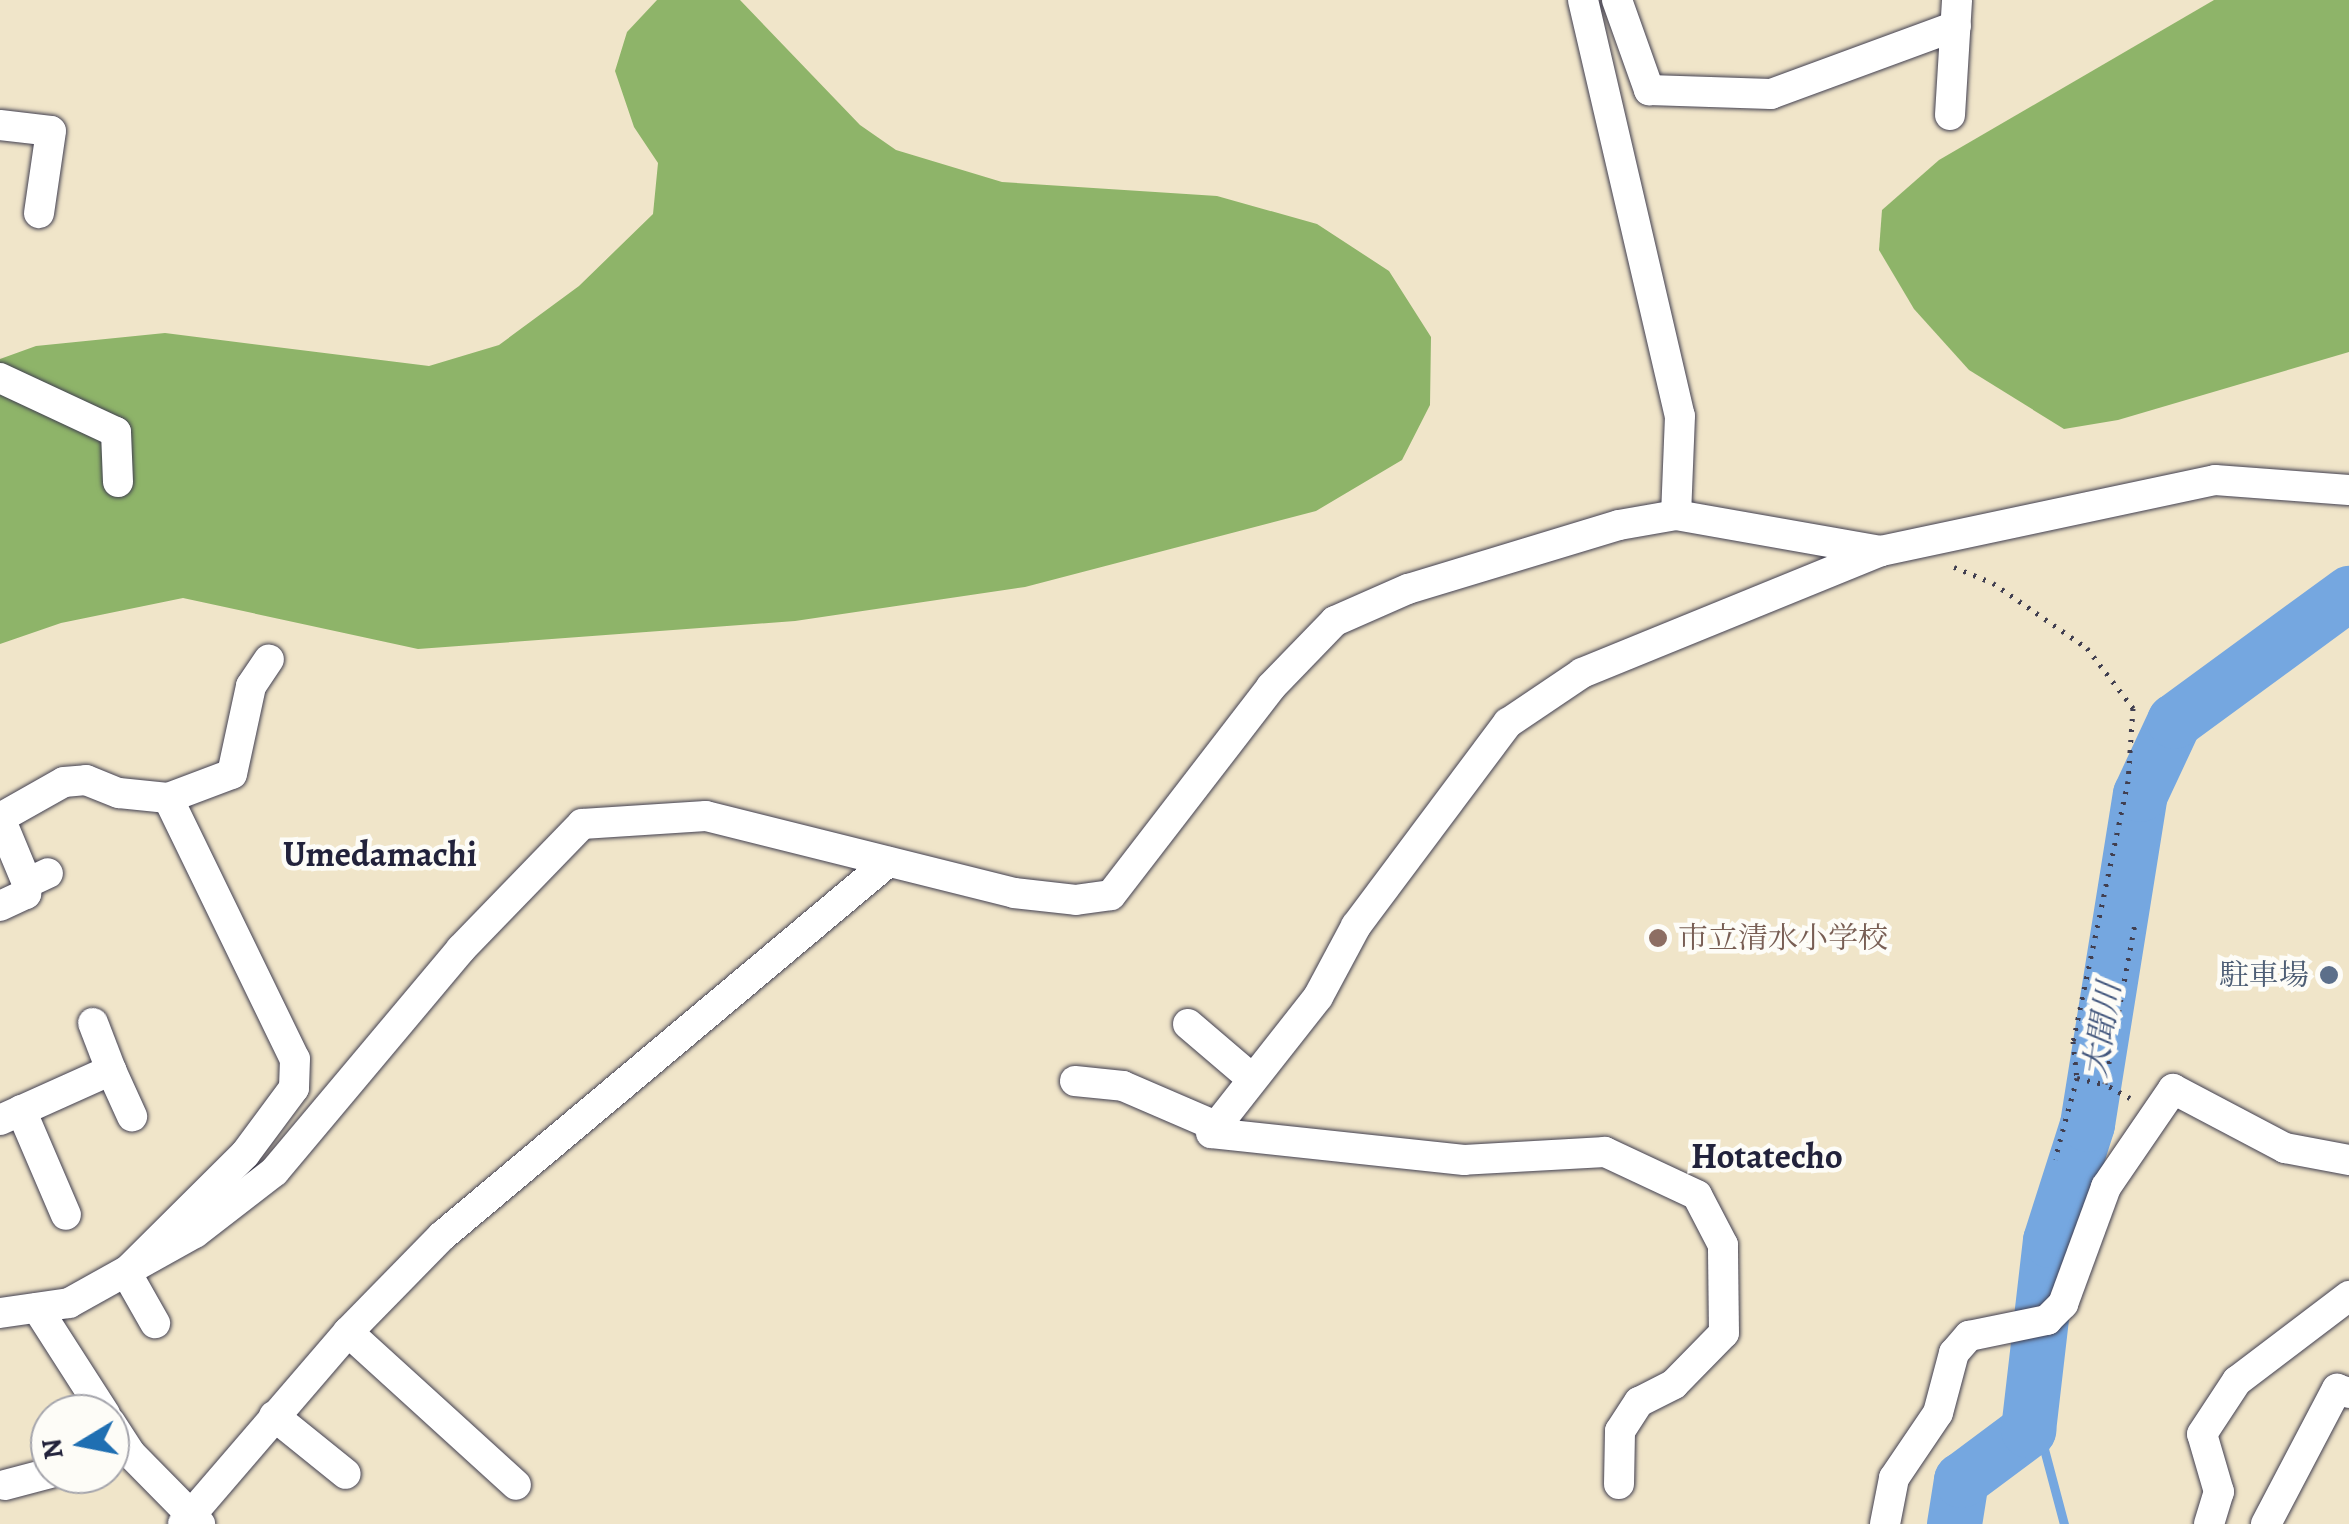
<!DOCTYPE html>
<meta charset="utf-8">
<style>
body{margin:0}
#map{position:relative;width:2349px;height:1524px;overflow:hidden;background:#f0e5c9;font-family:Alegreya,"Noto Serif JP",serif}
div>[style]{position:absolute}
.forest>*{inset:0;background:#8eb469}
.stream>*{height:9px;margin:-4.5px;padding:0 4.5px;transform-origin:4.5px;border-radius:4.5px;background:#75a7e0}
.river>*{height:55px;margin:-27.5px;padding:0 27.5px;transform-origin:27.5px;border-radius:27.5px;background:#75a7e0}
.path>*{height:5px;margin-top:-2.5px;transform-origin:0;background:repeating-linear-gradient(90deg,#413f50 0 2.5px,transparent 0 10.5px)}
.roads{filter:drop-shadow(0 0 2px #413f50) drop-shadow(0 0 2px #413f50)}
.street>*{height:30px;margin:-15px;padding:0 15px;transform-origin:15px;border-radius:15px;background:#fff}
.dots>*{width:28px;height:28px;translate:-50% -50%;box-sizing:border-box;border:5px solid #fdfcf7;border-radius:50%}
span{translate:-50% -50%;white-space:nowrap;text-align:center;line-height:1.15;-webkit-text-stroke:9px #fdfcf7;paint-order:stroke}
.education-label{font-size:30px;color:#785e54}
.left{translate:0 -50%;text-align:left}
.service-label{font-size:30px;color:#4e5e75}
.right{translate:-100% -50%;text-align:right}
.water-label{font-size:32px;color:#43577d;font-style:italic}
.quarter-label{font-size:35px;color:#22223b;font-weight:700}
.north{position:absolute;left:30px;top:1394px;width:100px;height:100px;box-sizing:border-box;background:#fdfcf7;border:2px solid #a5a5ac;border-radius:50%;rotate:260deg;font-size:28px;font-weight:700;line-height:40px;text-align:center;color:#22223b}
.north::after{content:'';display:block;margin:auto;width:35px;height:45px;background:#1f6fb2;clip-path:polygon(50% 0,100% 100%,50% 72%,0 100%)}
</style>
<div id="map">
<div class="forest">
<i style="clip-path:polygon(657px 0,740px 0,860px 125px,896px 150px,1002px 182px,1217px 196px,1317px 224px,1389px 271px,1431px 337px,1430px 405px,1402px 460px,1316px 511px,1025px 587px,795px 621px,418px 649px,183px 598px,61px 623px,0 644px,0 359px,36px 346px,165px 333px,429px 366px,499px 345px,579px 286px,653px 214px,658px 163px,634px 127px,615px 71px,627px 32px)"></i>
<i style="clip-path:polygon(2214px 0,2349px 0,2349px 352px,2118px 420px,2064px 429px,1969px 370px,1914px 309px,1879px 250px,1882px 210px,1939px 160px)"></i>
</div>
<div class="stream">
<i style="left:2028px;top:1430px;width:25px;rotate:50deg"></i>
<i style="left:2044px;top:1449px;width:78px;rotate:75.1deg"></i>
</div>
<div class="river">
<i style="left:1954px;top:1524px;width:45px;rotate:-81deg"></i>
<i style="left:1961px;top:1480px;width:84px;rotate:-36.7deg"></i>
<i style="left:2028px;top:1430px;width:191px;rotate:-83.4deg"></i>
<i style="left:2050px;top:1240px;width:122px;rotate:-72.3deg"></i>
<i style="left:2087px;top:1124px;width:334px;rotate:-80.9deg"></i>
<i style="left:2140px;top:794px;width:81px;rotate:-65deg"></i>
<i style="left:2174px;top:721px;width:217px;rotate:-36.2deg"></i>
</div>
<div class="path">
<i style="left:1954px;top:567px;width:42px;rotate:22.3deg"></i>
<i style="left:1993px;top:583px;width:114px;rotate:34.7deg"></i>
<i style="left:2087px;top:648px;width:76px;rotate:52.5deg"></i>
<i style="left:2133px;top:708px;width:73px;rotate:93.9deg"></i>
<i style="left:2128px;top:781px;width:266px;rotate:101.9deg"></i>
<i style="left:2073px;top:1041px;width:37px;rotate:84deg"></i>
<i style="left:2077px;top:1078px;width:84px;rotate:105.2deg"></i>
<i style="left:2077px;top:1078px;width:28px;rotate:13deg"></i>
<i style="left:2130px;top:1098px;width:29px;rotate:-151deg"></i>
<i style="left:2105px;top:1084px;width:164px;rotate:-79.4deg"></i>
</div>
<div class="roads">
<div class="street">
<i style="left:1583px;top:0;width:427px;rotate:76.9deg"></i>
<i style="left:1680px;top:416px;width:99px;rotate:92.3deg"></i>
<i style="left:1617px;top:0;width:96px;rotate:70.4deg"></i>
<i style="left:1649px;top:90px;width:122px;rotate:1.9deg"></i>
<i style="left:1771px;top:94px;width:197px;rotate:-20.2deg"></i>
<i style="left:1950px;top:115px;width:115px;rotate:-86.5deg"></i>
<i style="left:0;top:125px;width:51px;rotate:6.7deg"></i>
<i style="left:51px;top:131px;width:83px;rotate:98.3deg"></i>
<i style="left:0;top:378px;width:128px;rotate:25deg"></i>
<i style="left:116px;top:432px;width:50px;rotate:87.7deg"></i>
<i style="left:168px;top:798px;width:68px;rotate:-20.6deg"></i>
<i style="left:232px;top:774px;width:90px;rotate:-77.8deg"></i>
<i style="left:251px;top:686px;width:32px;rotate:-56deg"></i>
<i style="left:27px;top:883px;width:70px;rotate:-112.6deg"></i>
<i style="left:0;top:818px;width:73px;rotate:-29.4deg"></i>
<i style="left:64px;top:782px;width:22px;rotate:-5deg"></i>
<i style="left:86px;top:780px;width:35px;rotate:22deg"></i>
<i style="left:119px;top:793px;width:49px;rotate:5.8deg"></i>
<i style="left:168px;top:798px;width:290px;rotate:64.1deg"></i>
<i style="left:295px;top:1059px;width:29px;rotate:92deg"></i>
<i style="left:294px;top:1088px;width:82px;rotate:126.6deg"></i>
<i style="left:245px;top:1154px;width:168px;rotate:135.2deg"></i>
<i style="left:126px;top:1272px;width:59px;rotate:60.4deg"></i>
<i style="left:0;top:906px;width:29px;rotate:-25deg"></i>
<i style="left:26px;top:894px;width:11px;rotate:-85deg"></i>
<i style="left:27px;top:883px;width:23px;rotate:-25deg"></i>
<i style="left:93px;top:1023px;width:50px;rotate:69deg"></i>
<i style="left:1188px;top:1024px;width:82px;rotate:40.5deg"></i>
<i style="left:1075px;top:1081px;width:48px;rotate:5.9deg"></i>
<i style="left:1123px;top:1086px;width:101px;rotate:23.3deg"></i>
<i style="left:21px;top:1110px;width:114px;rotate:66.8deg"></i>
<i style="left:0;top:1120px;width:122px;rotate:-24.2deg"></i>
<i style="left:111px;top:1070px;width:51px;rotate:65.5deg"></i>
<i style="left:37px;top:1308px;width:126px;rotate:57.3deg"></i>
<i style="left:0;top:1313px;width:70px;rotate:-8.2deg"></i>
<i style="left:69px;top:1303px;width:144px;rotate:-29.1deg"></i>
<i style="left:195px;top:1233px;width:100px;rotate:-37.7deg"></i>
<i style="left:274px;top:1172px;width:291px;rotate:-50deg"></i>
<i style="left:461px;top:949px;width:174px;rotate:-45.9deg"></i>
<i style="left:582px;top:824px;width:124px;rotate:-3.7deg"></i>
<i style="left:706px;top:816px;width:317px;rotate:14deg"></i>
<i style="left:1014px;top:893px;width:62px;rotate:6.4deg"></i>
<i style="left:1076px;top:900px;width:35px;rotate:-8deg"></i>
<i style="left:1111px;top:895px;width:262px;rotate:-52.4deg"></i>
<i style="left:1271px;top:687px;width:92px;rotate:-45.9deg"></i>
<i style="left:1335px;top:621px;width:80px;rotate:-23.7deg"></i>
<i style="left:1408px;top:589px;width:220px;rotate:-16.9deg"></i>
<i style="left:1619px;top:525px;width:58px;rotate:-10deg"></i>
<i style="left:1676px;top:515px;width:208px;rotate:10deg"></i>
<i style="left:348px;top:1332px;width:227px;rotate:42.3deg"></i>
<i style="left:274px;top:1416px;width:92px;rotate:38.9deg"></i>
<i style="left:110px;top:1422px;width:37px;rotate:57deg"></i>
<i style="left:130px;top:1453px;width:100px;rotate:45.4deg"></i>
<i style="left:1619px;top:1484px;width:53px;rotate:-88.9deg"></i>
<i style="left:1620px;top:1431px;width:35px;rotate:-57deg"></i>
<i style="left:1639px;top:1402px;width:39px;rotate:-27deg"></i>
<i style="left:1674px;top:1384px;width:71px;rotate:-45.6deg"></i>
<i style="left:1724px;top:1333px;width:88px;rotate:-90.7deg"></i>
<i style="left:1723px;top:1245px;width:56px;rotate:-117.5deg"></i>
<i style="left:1697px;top:1195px;width:102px;rotate:-154.9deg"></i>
<i style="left:1605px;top:1152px;width:141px;rotate:176.8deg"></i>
<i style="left:1464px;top:1160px;width:254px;rotate:-173.9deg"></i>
<i style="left:1211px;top:1133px;width:173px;rotate:-51.8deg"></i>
<i style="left:1318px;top:997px;width:81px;rotate:-61.8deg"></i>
<i style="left:1356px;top:926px;width:254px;rotate:-53.2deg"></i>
<i style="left:1508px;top:723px;width:89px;rotate:-34deg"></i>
<i style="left:1582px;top:673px;width:323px;rotate:-22.2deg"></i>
<i style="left:1881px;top:551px;width:341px;rotate:-12deg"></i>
<i style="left:2215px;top:480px;width:134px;rotate:4.3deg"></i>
<i style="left:5px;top:1485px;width:47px;rotate:-14.9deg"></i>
<i style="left:183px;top:1524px;width:253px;rotate:-49.3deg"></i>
<i style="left:348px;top:1332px;width:134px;rotate:-45.6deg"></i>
<i style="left:442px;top:1236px;width:582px;rotate:-39.98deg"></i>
<i style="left:1885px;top:1524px;width:47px;rotate:-78.9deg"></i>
<i style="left:1894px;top:1478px;width:78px;rotate:-55.9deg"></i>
<i style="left:1938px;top:1413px;width:62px;rotate:-75.1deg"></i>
<i style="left:1954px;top:1353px;width:23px;rotate:-49deg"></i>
<i style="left:1969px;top:1336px;width:80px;rotate:-11.6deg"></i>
<i style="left:2047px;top:1320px;width:23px;rotate:-45deg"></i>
<i style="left:2063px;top:1304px;width:125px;rotate:-69.8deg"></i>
<i style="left:2106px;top:1187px;width:119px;rotate:-55.6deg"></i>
<i style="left:2173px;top:1089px;width:127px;rotate:27.8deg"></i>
<i style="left:2285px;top:1148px;width:65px;rotate:10.6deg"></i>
<i style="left:2209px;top:1524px;width:34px;rotate:-73deg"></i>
<i style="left:2219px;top:1492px;width:60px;rotate:-106.3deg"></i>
<i style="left:2202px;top:1434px;width:64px;rotate:-56.6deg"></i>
<i style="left:2237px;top:1381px;width:141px;rotate:-37.2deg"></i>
<i style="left:2266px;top:1524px;width:153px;rotate:-62.3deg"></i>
<i style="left:2337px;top:1389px;width:13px;rotate:18deg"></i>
</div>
</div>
<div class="dots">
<i style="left:1658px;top:938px;background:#8d6e63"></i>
<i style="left:2329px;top:975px;background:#5c6f8a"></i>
</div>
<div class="education-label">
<span class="left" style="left:1678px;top:938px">市立清水小学校</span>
</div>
<div class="service-label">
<span class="right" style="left:2309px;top:975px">駐車場</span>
</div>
<div class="water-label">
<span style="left:2102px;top:1030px;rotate:-81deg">大聞川</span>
</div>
<div class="quarter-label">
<span style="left:380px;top:854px">Umedamachi</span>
<span style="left:1767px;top:1156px">Hotatecho</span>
</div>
<div class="north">N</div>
</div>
